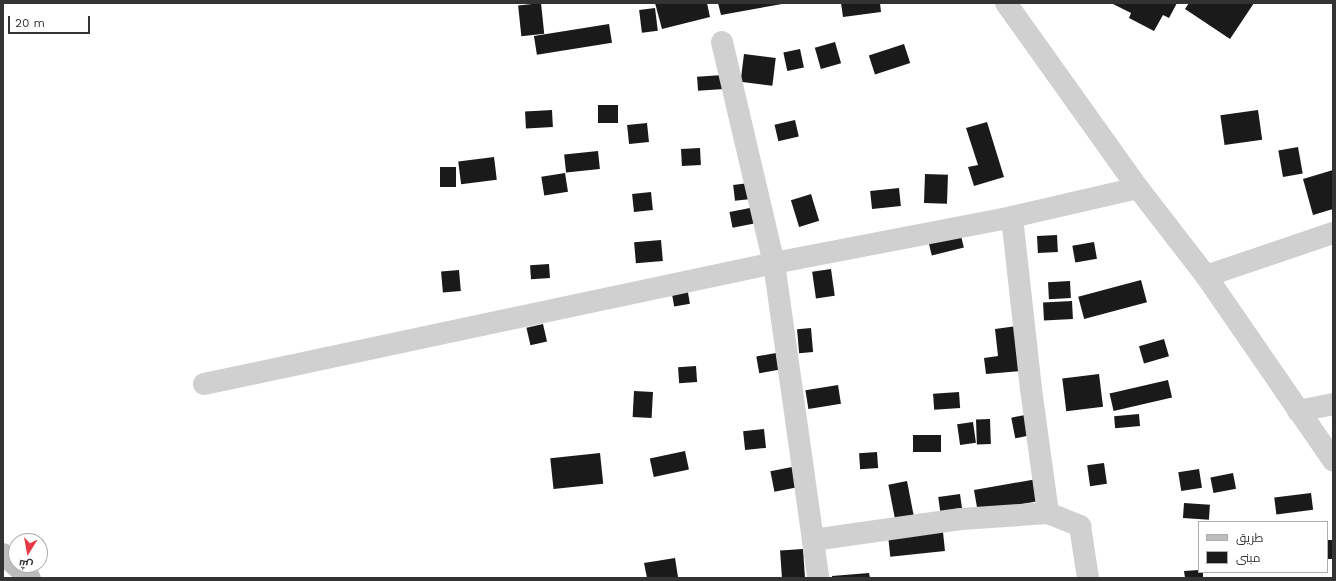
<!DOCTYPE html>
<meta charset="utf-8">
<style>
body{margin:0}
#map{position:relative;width:1336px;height:581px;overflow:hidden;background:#fff;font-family:"Work Sans",Cairo,sans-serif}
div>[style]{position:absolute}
.building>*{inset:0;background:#1a1a1a;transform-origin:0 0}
.street>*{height:22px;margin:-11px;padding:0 11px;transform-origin:11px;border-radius:11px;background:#d0d0d0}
.secondary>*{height:22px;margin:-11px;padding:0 11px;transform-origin:11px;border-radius:11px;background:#bdbdbd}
span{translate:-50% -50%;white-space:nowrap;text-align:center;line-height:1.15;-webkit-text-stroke:4px #fff;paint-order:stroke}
.frame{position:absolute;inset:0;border:4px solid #333;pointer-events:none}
.legend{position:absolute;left:1198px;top:521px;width:130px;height:52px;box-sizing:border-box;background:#fff;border:1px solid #adadad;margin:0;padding:5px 7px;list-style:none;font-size:12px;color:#333}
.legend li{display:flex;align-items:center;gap:8px;height:20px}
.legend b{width:20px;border:1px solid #adadad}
.north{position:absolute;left:8px;top:533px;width:40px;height:40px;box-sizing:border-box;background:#fff;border:1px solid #adadad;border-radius:50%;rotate:191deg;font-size:11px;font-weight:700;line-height:16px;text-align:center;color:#333}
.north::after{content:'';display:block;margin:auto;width:14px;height:18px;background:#e63946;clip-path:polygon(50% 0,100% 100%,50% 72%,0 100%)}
.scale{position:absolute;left:8px;top:16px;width:82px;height:18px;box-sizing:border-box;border:2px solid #333;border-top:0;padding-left:5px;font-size:12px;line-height:14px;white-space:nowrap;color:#333;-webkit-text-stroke:3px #fff;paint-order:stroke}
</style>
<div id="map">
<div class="building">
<i style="left:541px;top:3px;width:31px;height:23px;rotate:84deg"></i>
<i style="clip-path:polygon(655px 3px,707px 3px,710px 17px,662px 29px)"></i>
<i style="clip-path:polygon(718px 3px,782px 3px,782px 4px,721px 15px)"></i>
<i style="clip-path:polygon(841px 3px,880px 3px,881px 12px,843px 17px)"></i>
<i style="clip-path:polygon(1111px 3px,1177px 3px,1169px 18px,1163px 15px,1154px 31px,1129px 18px,1131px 13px)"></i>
<i style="clip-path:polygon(1189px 3px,1254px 3px,1230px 39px,1185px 9px)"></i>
<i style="left:655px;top:8px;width:23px;height:16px;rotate:83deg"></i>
<i style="left:609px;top:24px;width:19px;height:76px;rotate:81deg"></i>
<i style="left:835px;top:42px;width:22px;height:21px;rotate:74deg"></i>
<i style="left:904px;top:44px;width:20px;height:37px;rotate:72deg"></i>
<i style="left:800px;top:49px;width:19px;height:17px;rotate:78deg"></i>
<i style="left:744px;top:54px;width:32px;height:28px;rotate:7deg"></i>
<i style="left:723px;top:75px;width:14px;height:26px;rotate:86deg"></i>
<i style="left:598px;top:105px;width:20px;height:18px"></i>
<i style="left:552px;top:110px;width:17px;height:27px;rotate:87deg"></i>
<i style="left:1258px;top:110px;width:30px;height:38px;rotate:82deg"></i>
<i style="left:795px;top:120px;width:17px;height:21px;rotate:77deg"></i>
<i style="clip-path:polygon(987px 122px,1004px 177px,974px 186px,968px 167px,978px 165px,966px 128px)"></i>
<i style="left:647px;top:123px;width:19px;height:20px;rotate:84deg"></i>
<i style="left:1298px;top:147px;width:27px;height:20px;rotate:80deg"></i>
<i style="left:700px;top:148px;width:17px;height:19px;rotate:87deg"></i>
<i style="left:598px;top:151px;width:18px;height:34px;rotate:84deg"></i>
<i style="left:494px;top:157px;width:23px;height:36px;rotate:83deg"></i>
<i style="left:440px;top:167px;width:16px;height:20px"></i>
<i style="clip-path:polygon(1333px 170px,1333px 209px,1313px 215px,1303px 179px)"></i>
<i style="left:565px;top:173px;width:19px;height:24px;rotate:81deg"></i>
<i style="left:925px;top:174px;width:23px;height:29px;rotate:2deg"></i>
<i style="left:749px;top:183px;width:16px;height:16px;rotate:83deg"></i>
<i style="left:899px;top:188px;width:18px;height:29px;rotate:84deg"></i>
<i style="left:651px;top:192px;width:18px;height:19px;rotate:84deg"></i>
<i style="left:811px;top:194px;width:28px;height:21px;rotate:73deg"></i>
<i style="left:755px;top:207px;width:16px;height:26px;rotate:79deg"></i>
<i style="left:960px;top:232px;width:16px;height:33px;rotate:76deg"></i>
<i style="left:1057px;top:235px;width:17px;height:20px;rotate:87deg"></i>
<i style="left:661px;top:240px;width:21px;height:27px;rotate:85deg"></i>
<i style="left:1094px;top:242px;width:17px;height:22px;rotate:80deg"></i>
<i style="left:549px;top:264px;width:14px;height:19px;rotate:86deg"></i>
<i style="left:831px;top:269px;width:27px;height:19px;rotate:82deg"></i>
<i style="left:459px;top:270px;width:21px;height:18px;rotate:85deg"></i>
<i style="left:1141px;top:280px;width:23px;height:65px;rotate:75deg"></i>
<i style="left:1070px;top:281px;width:17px;height:22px;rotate:87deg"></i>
<i style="left:687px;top:287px;width:17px;height:16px;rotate:80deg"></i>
<i style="left:1072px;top:301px;width:18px;height:29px;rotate:87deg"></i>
<i style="left:543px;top:324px;width:18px;height:17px;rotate:77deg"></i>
<i style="clip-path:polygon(1017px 326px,1022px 371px,986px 374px,984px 358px,998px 356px,995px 329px)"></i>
<i style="left:811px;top:328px;width:24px;height:14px;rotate:85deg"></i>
<i style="left:1164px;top:339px;width:18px;height:26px;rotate:74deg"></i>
<i style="left:776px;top:353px;width:17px;height:20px;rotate:80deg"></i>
<i style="left:696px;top:366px;width:16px;height:18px;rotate:86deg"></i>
<i style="left:1099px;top:374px;width:33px;height:37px;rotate:83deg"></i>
<i style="left:1168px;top:380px;width:18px;height:60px;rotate:77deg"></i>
<i style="left:838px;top:385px;width:19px;height:33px;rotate:81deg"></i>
<i style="left:634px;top:391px;width:19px;height:26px;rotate:3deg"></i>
<i style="left:959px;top:392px;width:16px;height:26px;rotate:86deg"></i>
<i style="left:1139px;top:414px;width:12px;height:25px;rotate:85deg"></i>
<i style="left:1025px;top:415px;width:21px;height:14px;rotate:79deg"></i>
<i style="left:990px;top:419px;width:25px;height:14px;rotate:88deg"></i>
<i style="left:973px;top:422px;width:21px;height:16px;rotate:82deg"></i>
<i style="left:764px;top:429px;width:19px;height:21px;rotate:84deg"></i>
<i style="left:941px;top:435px;width:17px;height:28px;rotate:90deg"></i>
<i style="left:685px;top:451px;width:19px;height:36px;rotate:78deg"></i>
<i style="left:877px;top:452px;width:16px;height:18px;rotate:86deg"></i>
<i style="left:600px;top:453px;width:31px;height:50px;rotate:84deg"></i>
<i style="left:1104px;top:463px;width:21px;height:17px;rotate:82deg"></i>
<i style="left:792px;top:467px;width:21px;height:22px;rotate:79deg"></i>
<i style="left:1199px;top:469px;width:19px;height:21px;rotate:81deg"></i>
<i style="left:1233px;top:473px;width:16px;height:23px;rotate:79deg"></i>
<i style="left:1037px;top:479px;width:22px;height:64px;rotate:80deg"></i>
<i style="left:907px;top:481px;width:36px;height:19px;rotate:79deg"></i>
<i style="left:1311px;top:493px;width:17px;height:37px;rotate:83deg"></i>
<i style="left:960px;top:494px;width:21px;height:22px;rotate:82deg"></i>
<i style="left:1184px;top:503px;width:26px;height:15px;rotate:4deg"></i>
<i style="left:943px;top:532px;width:19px;height:55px;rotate:84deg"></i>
<i style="left:1333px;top:540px;width:19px;height:6px;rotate:90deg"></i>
<i style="left:803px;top:549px;width:29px;height:23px;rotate:86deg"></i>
<i style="clip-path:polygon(675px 558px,678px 577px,647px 578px,644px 563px)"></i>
<i style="clip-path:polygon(1199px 570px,1199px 572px,1203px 572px,1203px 578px,1185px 578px,1184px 571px)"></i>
<i style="clip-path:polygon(869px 573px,870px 578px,832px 578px,832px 576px)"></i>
</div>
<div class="street">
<i style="left:1006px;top:3px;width:227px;rotate:54.5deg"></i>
<i style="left:1138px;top:188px;width:111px;rotate:52.3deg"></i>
<i style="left:1206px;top:276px;width:224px;rotate:55.4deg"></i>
<i style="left:722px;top:42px;width:227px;rotate:76.8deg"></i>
<i style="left:774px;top:263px;width:318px;rotate:82deg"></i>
<i style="left:1012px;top:217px;width:173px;rotate:83.7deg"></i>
<i style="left:1031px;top:389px;width:125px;rotate:82.2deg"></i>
<i style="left:1206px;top:276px;width:134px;rotate:-18.7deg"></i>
<i style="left:204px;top:384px;width:583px;rotate:-11.98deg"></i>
<i style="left:774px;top:263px;width:242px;rotate:-10.9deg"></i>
<i style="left:1012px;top:217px;width:129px;rotate:-13deg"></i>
<i style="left:1298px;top:411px;width:36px;rotate:-11deg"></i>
<i style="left:813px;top:540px;width:149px;rotate:-8.1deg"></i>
<i style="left:961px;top:519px;width:87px;rotate:-3.9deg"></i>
<i style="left:1048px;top:513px;width:35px;rotate:22deg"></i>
<i style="left:1080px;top:526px;width:53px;rotate:81.3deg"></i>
</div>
<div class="secondary">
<i style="left:3px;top:554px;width:36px;rotate:42deg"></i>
</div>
<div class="frame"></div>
<ul class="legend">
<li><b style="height:5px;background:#bdbdbd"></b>طريق</li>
<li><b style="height:11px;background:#1a1a1a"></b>مبنى</li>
</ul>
<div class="north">ش</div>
<div class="scale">20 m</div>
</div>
